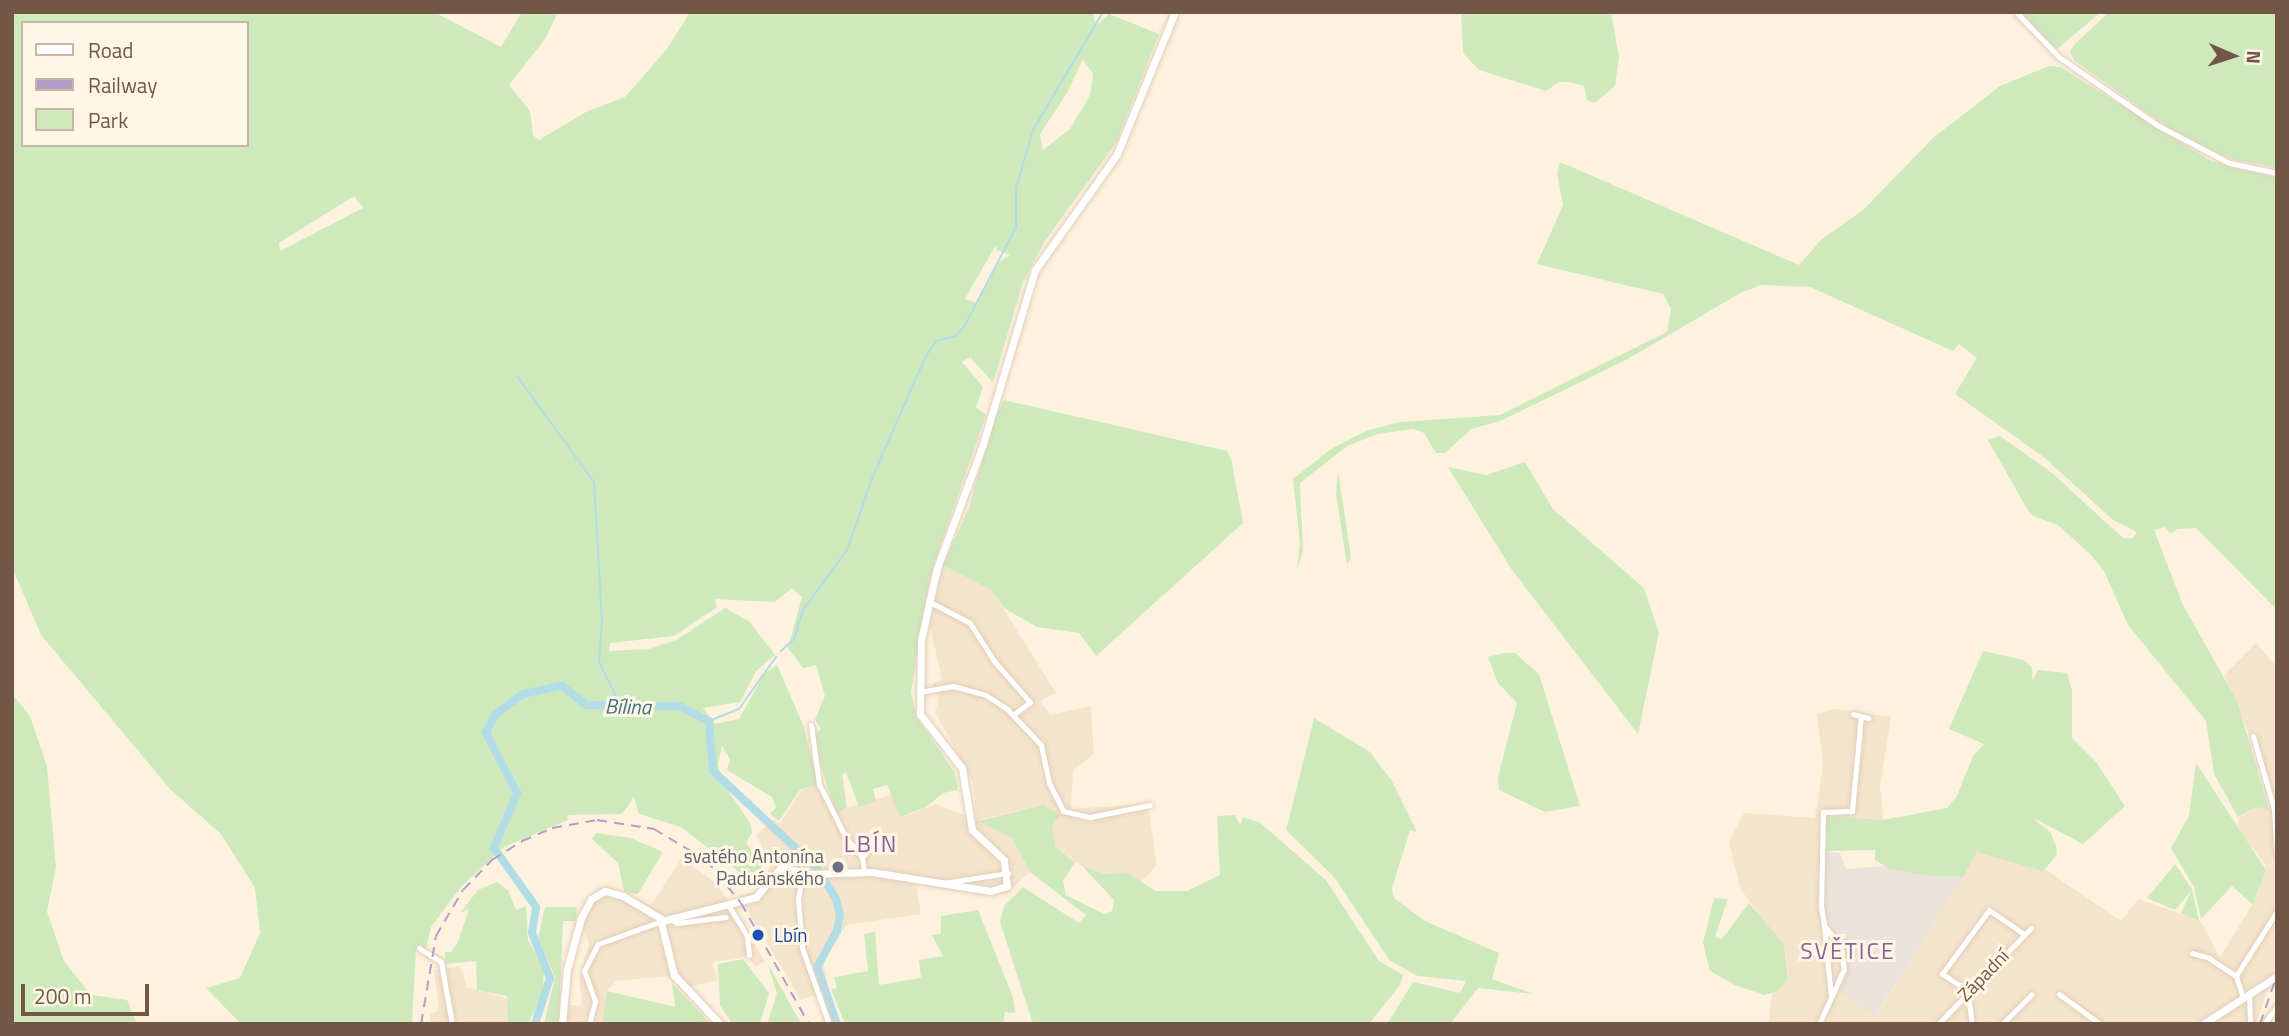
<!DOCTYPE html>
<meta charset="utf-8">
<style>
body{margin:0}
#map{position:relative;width:2289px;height:1036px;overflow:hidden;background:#fdf2de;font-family:"Titillium Web",sans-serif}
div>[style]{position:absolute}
.residential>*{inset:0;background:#f5e4cc}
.industrial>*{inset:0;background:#eae3db}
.green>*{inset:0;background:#ceeabd}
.stream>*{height:2px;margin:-1px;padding:0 1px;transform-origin:1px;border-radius:1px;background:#b3dde6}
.river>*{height:8px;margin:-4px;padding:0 4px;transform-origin:4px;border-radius:4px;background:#b3dde6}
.roads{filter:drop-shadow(0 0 2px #e1ceba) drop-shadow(0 0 2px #e1ceba)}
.street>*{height:5px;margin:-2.5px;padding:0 2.5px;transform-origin:2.5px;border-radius:2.5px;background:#fff}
.secondary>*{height:7px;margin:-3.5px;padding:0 3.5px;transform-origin:3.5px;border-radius:3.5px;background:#fff}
.rail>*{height:2px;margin-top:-1px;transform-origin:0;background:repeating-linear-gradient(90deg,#b49ec5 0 10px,transparent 0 17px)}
.dots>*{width:19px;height:19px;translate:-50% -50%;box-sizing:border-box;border:4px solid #fff6e5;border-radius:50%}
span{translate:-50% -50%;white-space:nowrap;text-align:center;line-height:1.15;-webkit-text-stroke:6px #fff6e5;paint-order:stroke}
.worship-label{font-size:19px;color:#5b616d}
.right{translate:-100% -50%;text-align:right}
.transit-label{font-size:19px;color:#164399}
.left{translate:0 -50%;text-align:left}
.street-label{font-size:19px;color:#735746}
.water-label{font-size:21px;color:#3c7381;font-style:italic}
.quarter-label{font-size:23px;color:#876197;letter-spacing:2px}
.frame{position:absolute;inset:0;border:14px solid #735746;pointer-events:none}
.legend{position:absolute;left:21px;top:21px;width:228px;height:126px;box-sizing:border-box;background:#fff6e5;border:2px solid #c7b6a5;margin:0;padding:9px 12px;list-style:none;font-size:21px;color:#735746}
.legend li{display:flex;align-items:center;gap:14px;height:35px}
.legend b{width:35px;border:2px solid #c7b6a5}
.north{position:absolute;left:2198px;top:21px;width:70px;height:70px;-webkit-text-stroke:5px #fff6e5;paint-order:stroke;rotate:93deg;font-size:19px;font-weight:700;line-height:28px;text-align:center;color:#735746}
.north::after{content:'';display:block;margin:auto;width:24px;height:32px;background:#735746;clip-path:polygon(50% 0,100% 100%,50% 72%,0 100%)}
.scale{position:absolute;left:21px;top:984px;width:128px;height:32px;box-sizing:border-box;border:4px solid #735746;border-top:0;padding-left:9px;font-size:21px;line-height:24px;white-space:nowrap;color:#735746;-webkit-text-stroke:5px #fff6e5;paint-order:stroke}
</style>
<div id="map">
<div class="residential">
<i style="clip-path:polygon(943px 565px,992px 590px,1056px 693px,1040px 701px,1050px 715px,1091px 706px,1094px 754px,1073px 770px,1071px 809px,1148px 804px,1157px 865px,1141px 882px,1127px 872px,1106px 874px,1083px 867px,1056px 847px,1043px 805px,979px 820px,1012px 838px,1030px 872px,1006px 894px,982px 895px,916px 884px,921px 914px,846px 925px,823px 960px,829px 990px,801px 1000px,739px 896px,757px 891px,771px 865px,756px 835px,774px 819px,780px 823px,801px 791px,822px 780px,829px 799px,847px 808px,891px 795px,902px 817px,936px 804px,977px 820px,973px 782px,935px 712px,939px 698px,932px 684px,942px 680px,929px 621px)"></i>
<i style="clip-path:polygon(2256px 643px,2277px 667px,2277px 961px,2256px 1024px,1768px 1024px,1772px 995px,1788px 979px,1786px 952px,1740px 888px,1729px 842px,1744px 813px,1815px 818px,1823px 764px,1817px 714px,1835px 709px,1891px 717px,1880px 786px,1883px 820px,1826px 816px,1826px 918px,1840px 936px,1848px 966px,1845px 986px,1877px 1015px,1977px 852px,2046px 870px,2121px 921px,2138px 899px,2182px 914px,2201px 922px,2220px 957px,2257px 897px,2266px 865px,2237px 828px,2239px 818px,2255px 807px,2270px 808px,2251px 739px,2224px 675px)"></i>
<i style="clip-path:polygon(682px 858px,717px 884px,765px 961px,755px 967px,749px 957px,713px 962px,717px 981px,680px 988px,668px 976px,616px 981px,607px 991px,602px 1024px,559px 1024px,561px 1004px,582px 1006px,579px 979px,589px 944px,579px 915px,589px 895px,607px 886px,651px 905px)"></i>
<i style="clip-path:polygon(460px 966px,467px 987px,509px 999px,508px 1024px,430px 1024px,430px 1014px,439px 1010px,434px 970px)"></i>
</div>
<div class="industrial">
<i style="clip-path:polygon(1823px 851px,1840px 853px,1846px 869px,1887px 866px,1927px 876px,1963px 877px,1875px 1017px,1841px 991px,1848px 966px,1840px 936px,1826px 918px)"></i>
</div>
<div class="green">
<i style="clip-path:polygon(evenodd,12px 12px,434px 12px,501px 47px,522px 12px,558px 12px,545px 39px,509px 85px,530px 111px,533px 135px,539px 140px,586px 112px,625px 97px,667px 49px,690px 12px,1093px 12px,1096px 26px,1109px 14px,1159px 34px,1116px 143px,1045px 241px,1023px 282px,993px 383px,970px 357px,962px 362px,983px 387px,976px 407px,986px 415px,930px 576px,911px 692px,916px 716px,955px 773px,958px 790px,943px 793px,926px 807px,900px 817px,887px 785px,873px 789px,876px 801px,859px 807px,846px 772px,842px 774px,847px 808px,836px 813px,814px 746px,813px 735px,821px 729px,815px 719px,825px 696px,816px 665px,803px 668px,788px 648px,802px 597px,792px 588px,775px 602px,715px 599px,717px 607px,674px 636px,610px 643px,609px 651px,649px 649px,676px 640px,725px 608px,749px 621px,775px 655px,756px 671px,740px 702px,703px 708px,715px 724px,739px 719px,764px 674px,777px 665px,804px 727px,818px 784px,800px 790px,779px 821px,770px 814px,776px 807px,772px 797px,727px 770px,730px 760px,722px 745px,718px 765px,724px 785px,751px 824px,752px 833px,746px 842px,762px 868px,757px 886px,681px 827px,639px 814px,634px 797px,622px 814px,567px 815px,568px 820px,504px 847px,460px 888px,431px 927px,425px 952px,416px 951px,412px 1024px,241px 1024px,206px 988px,240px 978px,260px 933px,255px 888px,221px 834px,170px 789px,41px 635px,12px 567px,12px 12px,23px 23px,247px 23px,247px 145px,23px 145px,23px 23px,12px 12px,1083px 59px,1093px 74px,1090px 95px,1070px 129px,1043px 150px,1040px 134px,1067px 93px,1083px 59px,12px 12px,354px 196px,363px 208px,280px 251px,279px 243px,354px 196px,12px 12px,996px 245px,997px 250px,1010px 255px,996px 264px,977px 303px,965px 299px,996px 245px)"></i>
<i style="clip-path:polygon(1461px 12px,1611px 12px,1619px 57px,1615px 86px,1595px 103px,1587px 100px,1584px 86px,1570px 82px,1559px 82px,1546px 91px,1479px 70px,1463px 53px)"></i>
<i style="clip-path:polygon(2019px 12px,2101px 12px,2056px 50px)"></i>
<i style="clip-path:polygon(2109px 12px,2277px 12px,2277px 168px,2235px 160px,2184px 139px,2075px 61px,2070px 52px,2074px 45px)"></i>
<i style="clip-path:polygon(2049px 66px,2060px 67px,2211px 161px,2277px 178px,2277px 610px,2196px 528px,2177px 529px,2171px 534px,2165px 527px,2154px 530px,2183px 605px,2237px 701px,2269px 809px,2255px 807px,2238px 817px,2214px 774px,2206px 721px,2128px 625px,2104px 571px,2092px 556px,2058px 525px,2033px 516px,2026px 507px,1988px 440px,2000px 436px,2051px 472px,2123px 538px,2133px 538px,2137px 532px,2113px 520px,2045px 458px,1955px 394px,1977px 358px,1959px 344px,1953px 351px,1810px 287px,1761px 285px,1742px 292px,1626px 360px,1500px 421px,1471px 429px,1445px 453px,1436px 453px,1424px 433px,1413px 429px,1378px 434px,1347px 446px,1300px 483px,1303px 551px,1297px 571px,1300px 543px,1293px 479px,1331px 449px,1366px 431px,1400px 422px,1500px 415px,1667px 332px,1671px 309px,1663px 294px,1537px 264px,1563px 205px,1557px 173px,1560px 162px,1799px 265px,1822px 239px,1862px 211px,1933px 138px,2000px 86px)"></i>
<i style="clip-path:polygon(1004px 400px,1227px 451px,1231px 458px,1243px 523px,1096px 656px,1079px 633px,1037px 627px,1004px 608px,991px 590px,943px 565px,969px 508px,993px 421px)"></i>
<i style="clip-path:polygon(1525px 462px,1553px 509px,1644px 588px,1659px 633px,1638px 734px,1512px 570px,1448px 467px,1486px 475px)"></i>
<i style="clip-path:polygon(1338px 470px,1351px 558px,1347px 565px,1336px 494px)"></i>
<i style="clip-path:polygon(1983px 651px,2023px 660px,2031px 666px,2033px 680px,2038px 670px,2067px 673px,2072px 690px,2072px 738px,2096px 762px,2125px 806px,2083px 844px,2033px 818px,2051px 833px,2056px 846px,2057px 855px,2043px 871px,1977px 852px,1963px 877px,1927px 876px,1890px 869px,1875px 860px,1875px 850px,1823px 851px,1826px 816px,1883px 820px,1947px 808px,1957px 796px,1973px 756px,1984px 744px,1949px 729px)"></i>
<i style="clip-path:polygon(1504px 653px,1515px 653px,1539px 674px,1580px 806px,1545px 812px,1499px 790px,1498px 777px,1517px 703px,1498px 683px,1488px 657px)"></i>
<i style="clip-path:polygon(12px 694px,30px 716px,47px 766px,56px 867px,47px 912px,64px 961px,91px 995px,127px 1000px,137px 1024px,12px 1024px)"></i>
<i style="clip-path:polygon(1314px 718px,1370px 752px,1392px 781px,1417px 832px,1410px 830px,1392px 888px,1394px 898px,1425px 921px,1499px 953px,1492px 979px,1534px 994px,1478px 988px,1450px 1024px,1387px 1024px,1413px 982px,1460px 993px,1466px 981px,1418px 976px,1390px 961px,1334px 877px,1286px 830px)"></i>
<i style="clip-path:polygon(2196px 763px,2266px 870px,2253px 905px,2232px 886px,2201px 919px,2194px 887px,2171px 848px,2189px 816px)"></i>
<i style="clip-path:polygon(1043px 805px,1060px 815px,1052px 826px,1056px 847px,1075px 862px,1063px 881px,1066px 895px,1104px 914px,1112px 911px,1114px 900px,1083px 867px,1106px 874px,1127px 872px,1155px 891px,1187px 891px,1220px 875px,1217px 816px,1235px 815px,1240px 825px,1243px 817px,1259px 822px,1326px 880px,1379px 961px,1403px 975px,1400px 985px,1369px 1024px,1033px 1024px,1000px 922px,1004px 906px,1023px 887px,1079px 923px,1086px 915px,1030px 872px,1012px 838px,978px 821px)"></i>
<i style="clip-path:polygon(596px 833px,631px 838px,663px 852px,638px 894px,624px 892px,618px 863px,592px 839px)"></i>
<i style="clip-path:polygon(2175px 864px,2192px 889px,2199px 921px,2181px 913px,2191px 891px,2175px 910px,2147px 898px)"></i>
<i style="clip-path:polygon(497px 882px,508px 890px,516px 910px,526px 906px,528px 940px,544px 968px,543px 994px,528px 1024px,508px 1024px,507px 996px,477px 990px,476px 961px,445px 964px,445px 952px,451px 952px,457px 944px,469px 909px,460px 913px,478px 890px)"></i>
<i style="clip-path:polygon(1714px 898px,1728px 899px,1715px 937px,1722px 939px,1749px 903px,1784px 944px,1788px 979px,1776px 992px,1764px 995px,1735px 985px,1710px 971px,1703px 943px)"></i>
<i style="clip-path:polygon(545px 907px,577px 907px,576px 921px,563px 921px,559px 1024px,544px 1024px,555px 977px,538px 938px)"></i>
<i style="clip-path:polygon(978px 910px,1013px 997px,1015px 1013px,1005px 1012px,1003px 1024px,845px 1024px,831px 989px,837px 988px,834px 977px,868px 971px,864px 934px,875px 932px,879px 985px,921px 978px,919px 960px,943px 956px,932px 935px,941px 934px,941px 916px)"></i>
<i style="clip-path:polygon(743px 959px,769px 993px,760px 1024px,732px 1024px,720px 1005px,718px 964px)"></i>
<i style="clip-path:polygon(768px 964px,798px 1018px,801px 1024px,767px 1024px,777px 994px)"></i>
<i style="clip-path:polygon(672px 983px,711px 1024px,602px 1024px,607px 991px,675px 1007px)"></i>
</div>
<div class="stream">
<i style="left:517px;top:376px;width:131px;rotate:54deg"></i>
<i style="left:594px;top:482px;width:139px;rotate:86.7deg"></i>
<i style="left:602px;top:621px;width:41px;rotate:94.2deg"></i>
<i style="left:599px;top:662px;width:51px;rotate:63.4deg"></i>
<i style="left:781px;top:651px;width:18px;rotate:-43deg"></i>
<i style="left:794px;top:639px;width:30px;rotate:-73deg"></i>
<i style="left:803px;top:610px;width:74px;rotate:-53.7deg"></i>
<i style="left:847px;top:550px;width:78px;rotate:-70.6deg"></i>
<i style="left:873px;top:476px;width:131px;rotate:-66.2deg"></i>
<i style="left:926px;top:356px;width:18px;rotate:-56deg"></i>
<i style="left:936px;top:341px;width:20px;rotate:-15deg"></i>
<i style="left:955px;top:336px;width:13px;rotate:-45deg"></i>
<i style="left:964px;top:327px;width:113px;rotate:-62.5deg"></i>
<i style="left:1016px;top:227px;width:39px;rotate:-90deg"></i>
<i style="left:1016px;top:188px;width:60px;rotate:-73.7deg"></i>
<i style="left:1033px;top:130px;width:137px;rotate:-59.3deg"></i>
<i style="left:709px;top:721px;width:32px;rotate:-22deg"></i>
<i style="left:739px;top:709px;width:64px;rotate:-54.6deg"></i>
</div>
<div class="river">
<i style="left:535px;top:1024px;width:48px;rotate:-71.9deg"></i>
<i style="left:550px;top:978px;width:48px;rotate:-111.8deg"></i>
<i style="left:532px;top:933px;width:26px;rotate:-81deg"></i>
<i style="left:536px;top:907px;width:72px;rotate:-125.4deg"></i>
<i style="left:494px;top:848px;width:60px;rotate:-67.3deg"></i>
<i style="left:517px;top:793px;width:68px;rotate:-117.3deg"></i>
<i style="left:486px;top:733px;width:20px;rotate:-63deg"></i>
<i style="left:495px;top:715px;width:35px;rotate:-37deg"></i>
<i style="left:523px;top:694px;width:40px;rotate:-12deg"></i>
<i style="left:562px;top:686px;width:31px;rotate:38deg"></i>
<i style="left:586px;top:705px;width:93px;rotate:0.6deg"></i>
<i style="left:679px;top:706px;width:34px;rotate:27deg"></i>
<i style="left:709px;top:721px;width:50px;rotate:85.4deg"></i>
<i style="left:713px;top:771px;width:141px;rotate:43deg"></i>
<i style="left:816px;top:867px;width:38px;rotate:58deg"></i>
<i style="left:836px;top:899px;width:16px;rotate:76deg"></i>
<i style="left:840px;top:915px;width:16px;rotate:101deg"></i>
<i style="left:837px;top:931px;width:41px;rotate:119.1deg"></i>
<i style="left:817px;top:967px;width:60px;rotate:70.7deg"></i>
</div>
<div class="roads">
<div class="street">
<i style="left:2016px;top:12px;width:62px;rotate:46.3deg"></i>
<i style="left:2059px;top:57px;width:119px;rotate:34.8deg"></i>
<i style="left:2157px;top:125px;width:81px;rotate:27.8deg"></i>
<i style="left:2229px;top:163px;width:49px;rotate:11.8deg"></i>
<i style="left:928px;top:601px;width:47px;rotate:27.6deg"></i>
<i style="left:970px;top:623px;width:45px;rotate:57.7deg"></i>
<i style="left:994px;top:661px;width:55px;rotate:48.7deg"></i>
<i style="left:1030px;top:702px;width:21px;rotate:143deg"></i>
<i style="left:919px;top:692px;width:35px;rotate:-10deg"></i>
<i style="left:953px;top:686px;width:34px;rotate:15deg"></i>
<i style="left:986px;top:695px;width:25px;rotate:34deg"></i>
<i style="left:1007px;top:709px;width:50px;rotate:46.6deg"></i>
<i style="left:1041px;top:745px;width:39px;rotate:78deg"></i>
<i style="left:1049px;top:783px;width:31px;rotate:63deg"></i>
<i style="left:1063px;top:811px;width:28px;rotate:13deg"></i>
<i style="left:1090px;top:817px;width:61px;rotate:-11.3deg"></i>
<i style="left:1853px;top:714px;width:16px;rotate:15deg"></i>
<i style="left:811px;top:725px;width:60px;rotate:82.3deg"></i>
<i style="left:819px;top:784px;width:60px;rotate:63.4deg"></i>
<i style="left:846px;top:838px;width:25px;rotate:50deg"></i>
<i style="left:862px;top:857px;width:15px;rotate:82deg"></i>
<i style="left:2253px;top:736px;width:76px;rotate:74deg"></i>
<i style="left:2274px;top:809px;width:46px;rotate:86.3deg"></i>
<i style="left:862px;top:857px;width:25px;rotate:-48deg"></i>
<i style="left:803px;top:873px;width:25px;rotate:101deg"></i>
<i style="left:798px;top:898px;width:50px;rotate:85.4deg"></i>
<i style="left:802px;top:948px;width:81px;rotate:70.4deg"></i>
<i style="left:942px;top:883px;width:67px;rotate:-8.6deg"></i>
<i style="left:729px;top:906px;width:35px;rotate:59deg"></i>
<i style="left:747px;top:936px;width:19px;rotate:84deg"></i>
<i style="left:672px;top:920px;width:6px;rotate:31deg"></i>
<i style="left:677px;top:923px;width:49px;rotate:-7deg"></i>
<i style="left:1824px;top:925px;width:71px;rotate:84.4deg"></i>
<i style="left:419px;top:948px;width:26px;rotate:32deg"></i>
<i style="left:441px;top:962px;width:63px;rotate:79.9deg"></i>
<i style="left:2192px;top:953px;width:18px;rotate:16deg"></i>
<i style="left:2209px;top:958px;width:32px;rotate:34deg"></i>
<i style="left:2236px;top:976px;width:23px;rotate:72deg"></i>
<i style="left:2236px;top:976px;width:77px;rotate:-57.8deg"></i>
<i style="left:2059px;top:994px;width:51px;rotate:36.2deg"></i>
<i style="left:2249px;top:994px;width:30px;rotate:88deg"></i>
<i style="left:589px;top:1024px;width:24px;rotate:-75deg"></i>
<i style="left:595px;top:1001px;width:32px;rotate:-110deg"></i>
<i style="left:584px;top:971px;width:30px;rotate:-63deg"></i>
<i style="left:598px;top:944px;width:68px;rotate:-19.8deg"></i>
<i style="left:1819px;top:1024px;width:60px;rotate:-65.6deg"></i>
<i style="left:1844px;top:969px;width:22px;rotate:-98deg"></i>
<i style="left:1841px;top:947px;width:28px;rotate:-128deg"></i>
<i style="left:1824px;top:925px;width:18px;rotate:-99deg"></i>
<i style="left:1821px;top:907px;width:95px;rotate:-88.8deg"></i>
<i style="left:1823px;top:812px;width:29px;rotate:-2deg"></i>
<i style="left:1852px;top:811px;width:95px;rotate:-84.6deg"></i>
<i style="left:1938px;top:1024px;width:134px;rotate:-45.9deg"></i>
<i style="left:1972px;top:1024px;width:34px;rotate:-98deg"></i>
<i style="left:1967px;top:990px;width:30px;rotate:-147deg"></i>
<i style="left:1942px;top:974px;width:79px;rotate:-53.7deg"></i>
<i style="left:1989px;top:910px;width:42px;rotate:34.4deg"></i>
<i style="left:2002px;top:1024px;width:42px;rotate:-45deg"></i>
<i style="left:2264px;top:1024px;width:22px;rotate:-54deg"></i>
</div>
<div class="secondary">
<i style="left:662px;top:921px;width:97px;rotate:-14.3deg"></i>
<i style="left:756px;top:897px;width:39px;rotate:-50deg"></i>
<i style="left:781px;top:867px;width:27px;rotate:15deg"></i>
<i style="left:807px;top:874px;width:65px;rotate:-1.8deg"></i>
<i style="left:872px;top:872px;width:120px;rotate:9.1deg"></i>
<i style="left:990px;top:891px;width:18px;rotate:-16deg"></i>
<i style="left:1007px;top:886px;width:26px;rotate:-97deg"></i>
<i style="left:1004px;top:860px;width:44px;rotate:-136.8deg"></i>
<i style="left:972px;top:830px;width:63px;rotate:-99.2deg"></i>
<i style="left:962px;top:768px;width:68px;rotate:-127.9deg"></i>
<i style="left:920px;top:714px;width:74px;rotate:-89.2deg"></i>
<i style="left:921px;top:640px;width:74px;rotate:-77.5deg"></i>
<i style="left:937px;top:568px;width:132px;rotate:-69.6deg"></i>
<i style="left:983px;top:444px;width:182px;rotate:-73.4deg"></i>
<i style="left:1035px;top:270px;width:142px;rotate:-54.7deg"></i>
<i style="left:1117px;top:154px;width:153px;rotate:-67.8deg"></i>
<i style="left:562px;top:1024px;width:55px;rotate:-84.8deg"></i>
<i style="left:567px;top:969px;width:53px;rotate:-74.6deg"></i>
<i style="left:581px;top:918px;width:21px;rotate:-62deg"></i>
<i style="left:591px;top:899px;width:16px;rotate:-30deg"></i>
<i style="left:605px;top:891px;width:19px;rotate:16deg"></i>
<i style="left:623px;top:896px;width:43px;rotate:30.7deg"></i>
<i style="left:660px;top:918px;width:59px;rotate:76.2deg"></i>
<i style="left:674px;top:975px;width:67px;rotate:46.8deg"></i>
<i style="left:2203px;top:1024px;width:88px;rotate:-33deg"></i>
</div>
</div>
<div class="rail">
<i style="left:421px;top:1024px;width:89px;rotate:-80.3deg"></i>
<i style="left:436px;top:936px;width:53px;rotate:-59.6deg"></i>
<i style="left:463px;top:890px;width:42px;rotate:-46deg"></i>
<i style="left:492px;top:860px;width:36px;rotate:-32deg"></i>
<i style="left:522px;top:841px;width:33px;rotate:-23deg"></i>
<i style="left:552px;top:828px;width:46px;rotate:-10.1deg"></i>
<i style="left:597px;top:820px;width:58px;rotate:9deg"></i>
<i style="left:654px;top:829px;width:61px;rotate:30.8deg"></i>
<i style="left:706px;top:860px;width:55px;rotate:50.9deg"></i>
<i style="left:741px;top:903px;width:139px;rotate:60.7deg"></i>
<i style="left:2260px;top:1024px;width:52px;rotate:-70.9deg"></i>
</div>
<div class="dots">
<i style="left:838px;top:867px;background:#6b7280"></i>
<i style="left:758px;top:935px;background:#1a4fb4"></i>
</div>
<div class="worship-label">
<span class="right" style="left:824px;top:867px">svatého Antonína<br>Paduánského</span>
</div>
<div class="transit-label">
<span class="left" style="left:774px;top:935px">Lbín</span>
</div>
<div class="street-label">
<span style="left:1983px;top:975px;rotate:-46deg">Západní</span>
</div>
<div class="water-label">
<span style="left:628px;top:706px;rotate:1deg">Bílina</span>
</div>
<div class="quarter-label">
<span style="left:871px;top:844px">LBÍN</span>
<span style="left:1848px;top:951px">SVĚTICE</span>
</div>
<div class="frame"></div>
<ul class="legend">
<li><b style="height:9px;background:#fff"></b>Road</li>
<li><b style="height:9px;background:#b49ec5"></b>Railway</li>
<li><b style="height:19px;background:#ceeabd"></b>Park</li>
</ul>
<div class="north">N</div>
<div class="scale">200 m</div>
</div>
